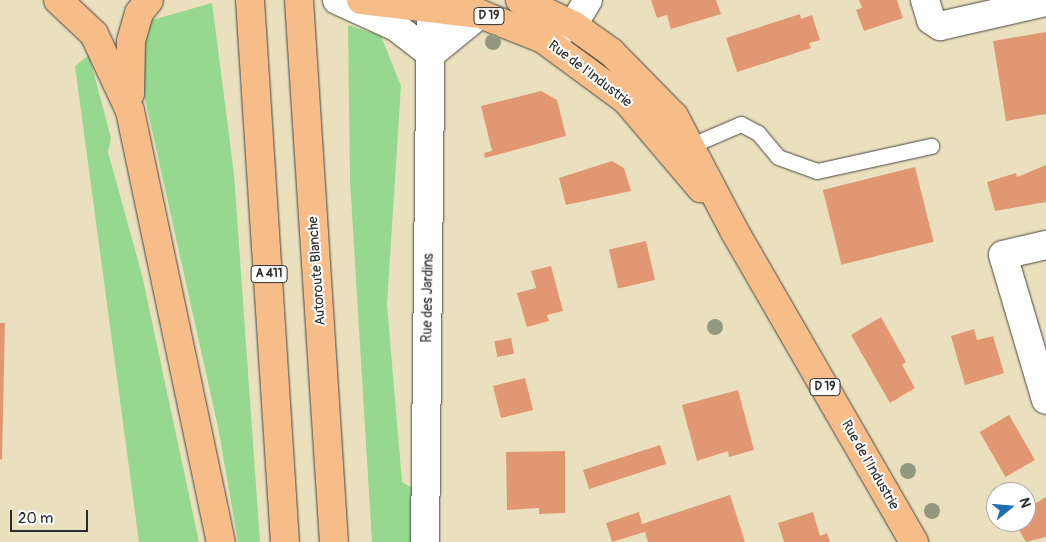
<!DOCTYPE html>
<style>
body{margin:0}
#map{position:relative;width:1046px;height:542px;overflow:hidden;background:#ebe0be;font-family:Pangolin,sans-serif}
div>[style]{position:absolute}
.green>*{inset:0;background:#96d890}
.building>*{inset:0;background:#e29773;transform-origin:0 0}
.roads{filter:drop-shadow(0 0 1px #484641) drop-shadow(0 0 1px #484641)}
.lane>*{height:15px;margin:-7.5px;padding:0 7.5px;transform-origin:7.5px;border-radius:7.5px;background:#fff}
.street>*{height:28px;margin:-14px;padding:0 14px;transform-origin:14px;border-radius:14px;background:#fff}
.primary>*{height:28px;margin:-14px;padding:0 14px;transform-origin:14px;border-radius:14px;background:#f7bd88}
.highway>*{height:28px;margin:-14px;padding:0 14px;transform-origin:14px;border-radius:14px;background:#f7bd88}
.trees>*{width:16px;height:16px;margin:-8px;border-radius:50%;background:#93997e}
span{translate:-50% -50%;white-space:nowrap;text-align:center;line-height:1.15;-webkit-text-stroke:4px #fff;paint-order:stroke}
.shield-label span{padding:1px 4px;background:#fff;border:1px solid;border-radius:4px;-webkit-text-stroke-width:0}
.shield-label{font-size:12px;color:#2b2b2b;font-weight:700}
.street-label{font-size:14px;color:#2b2b2b}
.north{position:absolute;left:986px;top:482px;width:50px;height:50px;box-sizing:border-box;background:#fff;border:1px solid #aaa;border-radius:50%;rotate:73deg;font-size:14px;font-weight:700;line-height:20px;text-align:center;color:#2b2b2b}
.north::after{content:'';display:block;margin:auto;width:18px;height:22px;background:#1f6fb2;clip-path:polygon(50% 0,100% 100%,50% 72%,0 100%)}
.scale{position:absolute;left:10px;top:510px;width:78px;height:22px;box-sizing:border-box;border:2px solid #2b2b2b;border-top:0;padding-left:6px;font-size:15px;line-height:18px;white-space:nowrap;color:#2b2b2b;-webkit-text-stroke:4px #fff;paint-order:stroke}
</style>
<div id="map">
<div class="green">
<i style="clip-path:polygon(212px 3px,234px 174px,260px 542px,238px 542px,218px 427px,141px 81px,145px 38px,152px 20px)"></i>
<i style="clip-path:polygon(348px 25px,381px 36px,401px 86px,387px 304px,402px 482px,414px 489px,412px 542px,372px 542px,350px 181px)"></i>
<i style="clip-path:polygon(89px 55px,111px 138px,108px 152px,142px 275px,199px 542px,139px 542px,75px 66px)"></i>
</div>
<div class="building">
<i style="clip-path:polygon(651px 0,716px 0,721px 14px,671px 29px,667px 15px,657px 18px)"></i>
<i style="clip-path:polygon(859px 0,897px 0,903px 18px,864px 31px,856px 10px,862px 8px)"></i>
<i style="clip-path:polygon(800px 14px,801px 19px,812px 15px,820px 40px,809px 43px,811px 48px,737px 72px,726px 38px)"></i>
<i style="clip-path:polygon(1046px 32px,1046px 114px,1006px 121px,993px 41px)"></i>
<i style="clip-path:polygon(541px 91px,557px 100px,566px 136px,485px 158px,484px 153px,492px 151px,481px 106px)"></i>
<i style="clip-path:polygon(612px 161px,624px 168px,631px 191px,566px 205px,559px 178px)"></i>
<i style="clip-path:polygon(1046px 165px,1046px 202px,995px 211px,987px 182px,1016px 173px,1017px 177px)"></i>
<i style="left:915px;top:167px;width:77px;height:95px;rotate:76deg"></i>
<i style="left:646px;top:241px;width:40px;height:38px;rotate:77deg"></i>
<i style="clip-path:polygon(551px 266px,563px 311px,547px 315px,549px 321px,527px 327px,517px 293px,536px 288px,531px 271px)"></i>
<i style="clip-path:polygon(881px 317px,906px 362px,902px 365px,915px 388px,890px 403px,851px 335px)"></i>
<i style="clip-path:polygon(0 323px,5px 323px,2px 460px,0 459px)"></i>
<i style="clip-path:polygon(974px 329px,977px 340px,993px 336px,1004px 373px,965px 385px,951px 336px)"></i>
<i style="left:511px;top:338px;width:16px;height:17px;rotate:79deg"></i>
<i style="left:525px;top:378px;width:33px;height:33px;rotate:76deg"></i>
<i style="clip-path:polygon(738px 390px,754px 450px,729px 457px,728px 451px,697px 461px,682px 405px)"></i>
<i style="left:1009px;top:415px;width:52px;height:34px;rotate:60deg"></i>
<i style="left:660px;top:445px;width:20px;height:81px;rotate:72deg"></i>
<i style="clip-path:polygon(565px 451px,565px 513px,539px 514px,539px 508px,507px 510px,506px 452px)"></i>
<i style="clip-path:polygon(730px 495px,745px 542px,648px 542px,645px 532px,612px 542px,606px 523px,639px 512px,642px 524px)"></i>
<i style="clip-path:polygon(1046px 497px,1046px 537px,1026px 542px,1014px 522px,1026px 522px,1026px 509px)"></i>
<i style="clip-path:polygon(813px 512px,820px 536px,827px 533px,830px 542px,784px 542px,778px 523px)"></i>
</div>
<div class="roads">
<div class="lane">
<i style="left:685px;top:148px;width:61px;rotate:-23.2deg"></i>
<i style="left:741px;top:124px;width:19px;rotate:28deg"></i>
<i style="left:758px;top:133px;width:31px;rotate:50deg"></i>
<i style="left:778px;top:157px;width:41px;rotate:19.7deg"></i>
<i style="left:817px;top:171px;width:117px;rotate:-12.4deg"></i>
</div>
<div class="street">
<i style="left:337px;top:0;width:65px;rotate:24.6deg"></i>
<i style="left:396px;top:27px;width:44px;rotate:37.6deg"></i>
<i style="left:431px;top:54px;width:63px;rotate:-39.2deg"></i>
<i style="left:925px;top:0;width:21px;rotate:73deg"></i>
<i style="left:931px;top:20px;width:11px;rotate:34deg"></i>
<i style="left:940px;top:26px;width:109px;rotate:-12.8deg"></i>
<i style="left:551px;top:35px;width:24px;rotate:-24deg"></i>
<i style="left:573px;top:25px;width:29px;rotate:-59deg"></i>
<i style="left:1046px;top:245px;width:44px;rotate:166.9deg"></i>
<i style="left:1003px;top:255px;width:151px;rotate:73.5deg"></i>
<i style="left:425px;top:542px;width:542px;rotate:-89.37deg"></i>
</div>
<div class="primary">
<i style="left:361px;top:0;width:120px;rotate:6.7deg"></i>
<i style="left:480px;top:14px;width:68px;rotate:21.6deg"></i>
<i style="left:543px;top:39px;width:103px;rotate:36.3deg"></i>
<i style="left:626px;top:100px;width:116px;rotate:49.6deg"></i>
<i style="left:520px;top:0;width:59px;rotate:25.3deg"></i>
<i style="left:573px;top:25px;width:47px;rotate:35.4deg"></i>
<i style="left:611px;top:52px;width:90px;rotate:45.5deg"></i>
<i style="left:674px;top:116px;width:131px;rotate:62.3deg"></i>
<i style="left:735px;top:232px;width:358px;rotate:60deg"></i>
</div>
<div class="highway">
<i style="left:58px;top:0;width:50px;rotate:43.4deg"></i>
<i style="left:94px;top:34px;width:85px;rotate:64.9deg"></i>
<i style="left:130px;top:111px;width:441px;rotate:78.1deg"></i>
<i style="left:250px;top:0;width:543px;rotate:86.31deg"></i>
<i style="left:299px;top:0;width:543px;rotate:86.31deg"></i>
<i style="left:130px;top:94px;width:53px;rotate:-88.9deg"></i>
<i style="left:131px;top:41px;width:29px;rotate:-74deg"></i>
<i style="left:139px;top:13px;width:16px;rotate:-52deg"></i>
</div>
</div>
<div class="trees">
<i style="left:493px;top:42px"></i>
<i style="left:715px;top:327px"></i>
<i style="left:908px;top:471px"></i>
<i style="left:932px;top:511px"></i>
</div>
<div class="shield-label">
<span style="left:489px;top:16px">D 19</span>
<span style="left:269px;top:274px">A 411</span>
<span style="left:825px;top:387px">D 19</span>
</div>
<div class="street-label">
<span style="left:590px;top:74px;rotate:37deg">Rue de l'Industrie</span>
<span style="left:317px;top:271px;rotate:-94deg">Autoroute Blanche</span>
<span style="left:428px;top:298px;rotate:-89deg">Rue des Jardins</span>
<span style="left:870px;top:465px;rotate:60deg">Rue de l'Industrie</span>
</div>
<div class="north">N</div>
<div class="scale">20 m</div>
</div>
